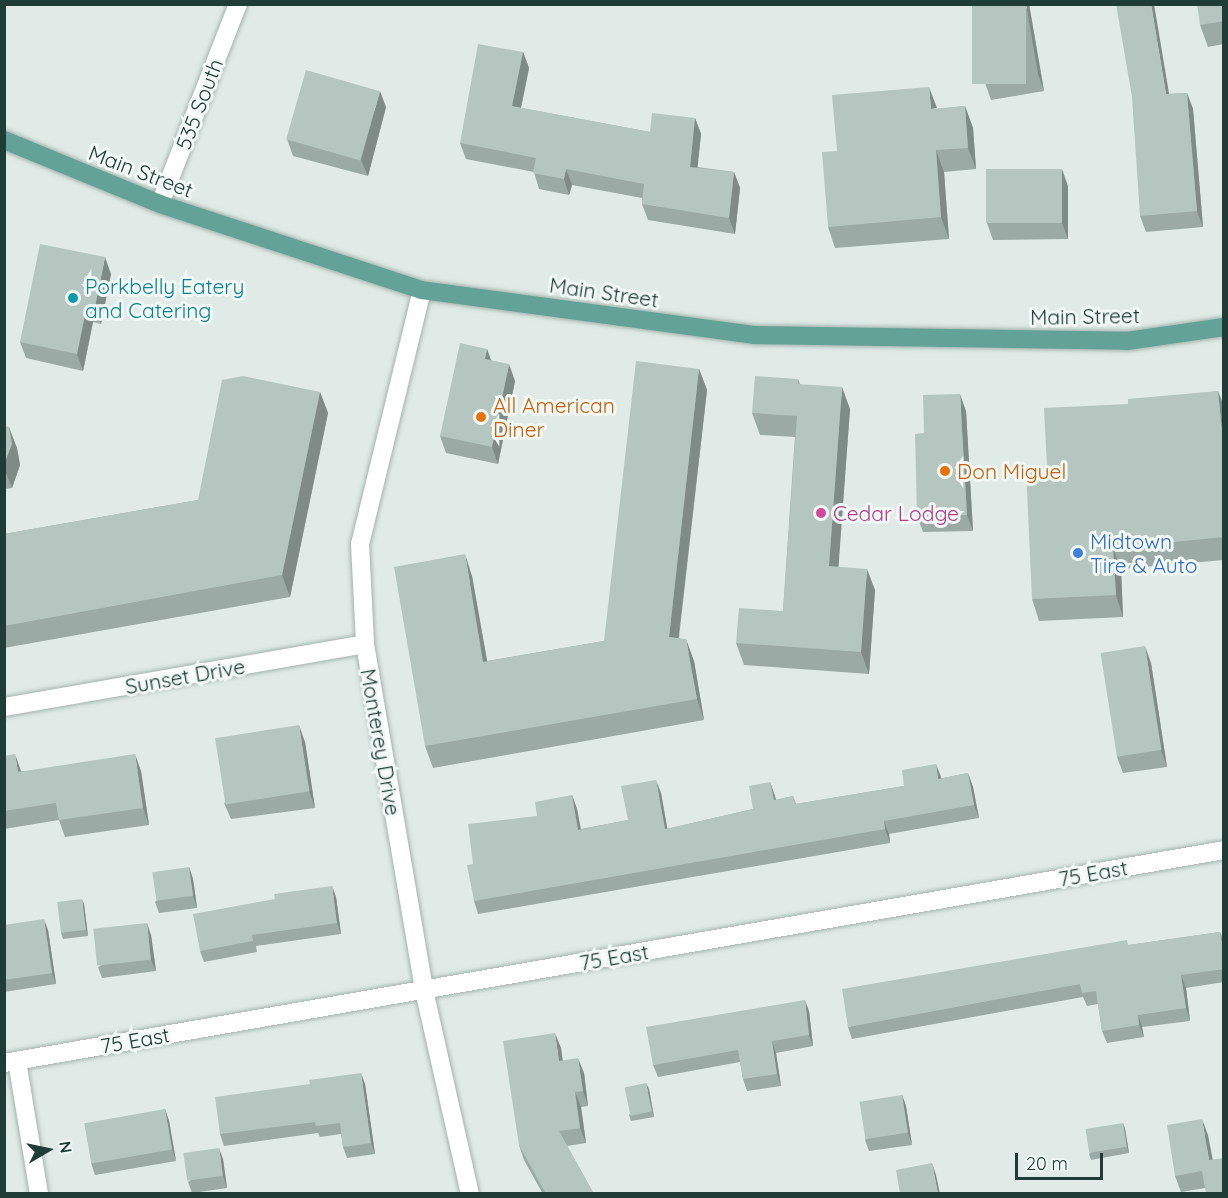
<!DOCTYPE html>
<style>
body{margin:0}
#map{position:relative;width:1228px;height:1198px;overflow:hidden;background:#e0ebe7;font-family:Quicksand,sans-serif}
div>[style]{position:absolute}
.roads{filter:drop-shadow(0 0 2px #a3b3ae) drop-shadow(0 0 2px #a3b3ae)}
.street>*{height:18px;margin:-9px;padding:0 9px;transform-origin:9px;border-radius:9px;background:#fff}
.primary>*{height:18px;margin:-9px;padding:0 9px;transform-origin:9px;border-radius:9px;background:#63a296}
.wall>*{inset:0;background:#9caaa5}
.shaded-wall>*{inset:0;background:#7f8b86}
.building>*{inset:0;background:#b5c6c0;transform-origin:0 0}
.dots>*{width:16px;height:16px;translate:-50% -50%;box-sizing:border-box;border:3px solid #f1f8f5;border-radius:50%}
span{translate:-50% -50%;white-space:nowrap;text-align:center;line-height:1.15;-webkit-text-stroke:6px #f1f8f5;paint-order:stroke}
.street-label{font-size:21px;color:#203c36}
.culture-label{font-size:21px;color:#0d838f}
.left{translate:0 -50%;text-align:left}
.food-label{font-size:21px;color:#c56008}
.hotel-label{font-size:21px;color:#b23c85}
.shop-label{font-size:21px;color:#366cbe}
.frame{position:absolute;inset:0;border:6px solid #203c36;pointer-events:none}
.north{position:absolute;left:18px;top:1120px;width:60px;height:60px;-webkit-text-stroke:4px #f1f8f5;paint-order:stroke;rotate:81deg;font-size:16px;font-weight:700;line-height:24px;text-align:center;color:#203c36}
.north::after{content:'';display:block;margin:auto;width:21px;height:27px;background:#203c36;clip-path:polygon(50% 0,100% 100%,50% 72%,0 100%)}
.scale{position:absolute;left:1015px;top:1153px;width:88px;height:27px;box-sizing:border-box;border:3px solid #203c36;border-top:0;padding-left:8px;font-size:18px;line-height:21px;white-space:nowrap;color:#203c36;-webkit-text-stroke:4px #f1f8f5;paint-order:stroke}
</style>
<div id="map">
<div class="roads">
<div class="street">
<i style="left:160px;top:204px;width:215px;rotate:-68.7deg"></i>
<i style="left:422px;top:290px;width:261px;rotate:103.7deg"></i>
<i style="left:360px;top:544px;width:100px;rotate:87.1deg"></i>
<i style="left:365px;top:644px;width:351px;rotate:80.3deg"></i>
<i style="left:424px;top:990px;width:209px;rotate:77.3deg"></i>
<i style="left:4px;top:707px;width:366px;rotate:-9.9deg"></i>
<i style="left:17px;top:1061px;width:135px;rotate:80.6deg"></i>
<i style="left:4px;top:1063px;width:1238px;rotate:-9.9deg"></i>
</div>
<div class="primary">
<i style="left:4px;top:140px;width:169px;rotate:22.3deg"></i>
<i style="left:160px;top:204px;width:276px;rotate:18.2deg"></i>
<i style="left:422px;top:290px;width:335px;rotate:7.7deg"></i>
<i style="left:754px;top:335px;width:373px;rotate:0.9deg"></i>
<i style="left:1127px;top:341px;width:98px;rotate:-8.2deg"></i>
</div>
</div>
<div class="wall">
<i style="clip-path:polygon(1029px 4px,1044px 91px,991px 100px,985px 83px)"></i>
<i style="clip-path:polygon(1224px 4px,1224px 44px,1208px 47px,1200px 25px)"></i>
<i style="clip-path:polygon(523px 52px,529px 68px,521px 108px,650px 132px,695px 118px,701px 134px,697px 167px,734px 172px,740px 188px,735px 234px,648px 220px,642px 204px,642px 198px,572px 185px,569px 195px,539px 189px,534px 172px,466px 159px,460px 143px)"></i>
<i style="clip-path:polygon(1187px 93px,1193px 109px,1203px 227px,1146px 232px,1140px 216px,1169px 94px)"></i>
<i style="clip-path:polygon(965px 106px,973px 128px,976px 169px,944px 172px,949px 239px,835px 248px,828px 227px,837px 151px,937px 109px)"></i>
<i style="clip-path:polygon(386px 107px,368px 176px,293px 156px,287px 139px)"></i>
<i style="clip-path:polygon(1068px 186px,1068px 239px,993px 240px,987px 223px)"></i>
<i style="clip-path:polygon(111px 274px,101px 324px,93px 322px,83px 371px,26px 358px,20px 342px)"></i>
<i style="clip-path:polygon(487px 349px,491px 360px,515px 381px,498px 464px,446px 453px,440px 436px)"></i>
<i style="clip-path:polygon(699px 369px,707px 390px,679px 638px,694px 661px,704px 720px,433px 768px,425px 746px,472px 576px,487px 661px,604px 641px)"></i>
<i style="clip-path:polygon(798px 379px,800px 384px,850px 409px,838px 567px,875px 590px,869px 674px,744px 665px,736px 643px,783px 611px,795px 437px,760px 435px,752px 413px)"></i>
<i style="clip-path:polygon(1218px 391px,1224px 407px,1224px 560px,1121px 569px,1123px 617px,1039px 621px,1032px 599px,1047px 467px,1128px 404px)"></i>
<i style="clip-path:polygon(320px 392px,328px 413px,290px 597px,4px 648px,4px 534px,198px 500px)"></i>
<i style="clip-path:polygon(966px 411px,973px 531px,923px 532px,917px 516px,924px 433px)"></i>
<i style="clip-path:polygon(4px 425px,17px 448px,20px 465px,12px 488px,4px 489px)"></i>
<i style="clip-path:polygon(1151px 663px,1167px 767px,1123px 773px,1117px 757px)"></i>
<i style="clip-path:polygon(305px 742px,315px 808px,231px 819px,224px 803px)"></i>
<i style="clip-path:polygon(4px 756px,21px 771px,141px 771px,149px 825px,65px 837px,59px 820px,4px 829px)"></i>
<i style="clip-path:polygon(968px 773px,973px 787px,979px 818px,889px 834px,890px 843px,478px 914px,474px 901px,473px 864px,537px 816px,572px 795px,577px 809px,581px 829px,628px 820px,661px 793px,667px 829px,753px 809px,770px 782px,776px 800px,793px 796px,796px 804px,904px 786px)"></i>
<i style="clip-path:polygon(189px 867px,193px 879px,197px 908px,159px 913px,155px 902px)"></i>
<i style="clip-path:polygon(336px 897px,341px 934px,256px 946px,257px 952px,204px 962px,200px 951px)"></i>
<i style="clip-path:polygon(84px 904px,88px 936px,63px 939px,61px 933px)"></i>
<i style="clip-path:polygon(4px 925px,48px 930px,56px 984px,4px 992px)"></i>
<i style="clip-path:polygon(1220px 932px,1224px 941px,1224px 982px,1186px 988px,1190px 1021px,1142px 1027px,1144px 1037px,1107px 1043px,1102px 1031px,1098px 1004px,1087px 1006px,1083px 997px,852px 1039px,848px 1027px,1129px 945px)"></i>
<i style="clip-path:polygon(151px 935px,156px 971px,102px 978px,98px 967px)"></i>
<i style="clip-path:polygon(809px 1011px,813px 1046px,776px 1053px,781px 1086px,747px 1091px,743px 1079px,740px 1062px,658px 1077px,653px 1065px)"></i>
<i style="clip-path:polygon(561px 1048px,562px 1060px,584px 1073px,588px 1106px,581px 1107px,586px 1143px,567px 1146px,594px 1194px,543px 1194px,524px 1160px,519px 1145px)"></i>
<i style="clip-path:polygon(365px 1084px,375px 1154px,347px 1158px,343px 1147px,341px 1134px,320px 1137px,318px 1133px,224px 1146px,220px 1134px)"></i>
<i style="clip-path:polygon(649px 1089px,654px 1117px,631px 1121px,629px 1115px)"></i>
<i style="clip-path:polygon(902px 1095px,906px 1106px,912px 1145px,869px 1151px,865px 1140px)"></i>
<i style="clip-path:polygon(165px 1109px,169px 1121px,176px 1161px,95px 1175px,91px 1163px)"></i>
<i style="clip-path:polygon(1123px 1123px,1125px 1129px,1129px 1153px,1091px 1160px,1089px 1154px)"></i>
<i style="clip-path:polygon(1208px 1135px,1205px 1188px,1181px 1192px,1175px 1176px)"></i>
<i style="clip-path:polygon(223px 1159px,227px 1188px,192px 1193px,188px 1182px)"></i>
</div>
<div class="shaded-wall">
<i style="clip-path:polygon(1026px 4px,1029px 4px,1044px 91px,1038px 74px)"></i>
<i style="clip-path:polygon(1151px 4px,1154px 4px,1172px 111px,1166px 94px)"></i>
<i style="clip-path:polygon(523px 52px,529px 68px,518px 122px,512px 106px)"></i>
<i style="clip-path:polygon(929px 87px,937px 108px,931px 109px)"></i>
<i style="clip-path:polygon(380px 91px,386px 107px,368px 176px,361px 160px)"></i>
<i style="clip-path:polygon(1187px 93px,1193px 109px,1203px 227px,1197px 211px)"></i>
<i style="clip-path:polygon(965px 106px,973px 128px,976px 169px,968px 148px)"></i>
<i style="clip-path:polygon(695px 118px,701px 134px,696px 183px,690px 167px)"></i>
<i style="clip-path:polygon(936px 150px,944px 172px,949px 239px,941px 217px)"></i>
<i style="clip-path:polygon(566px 169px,572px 185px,569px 195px,564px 179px)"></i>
<i style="clip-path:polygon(1062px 169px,1068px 186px,1068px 239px,1062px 223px)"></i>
<i style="clip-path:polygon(734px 172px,740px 188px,735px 234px,729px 218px)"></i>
<i style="clip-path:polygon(105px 257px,111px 274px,101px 324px,95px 307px)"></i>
<i style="clip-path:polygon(87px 305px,93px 322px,83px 371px,77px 354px)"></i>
<i style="clip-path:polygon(487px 349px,493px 366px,485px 359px)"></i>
<i style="clip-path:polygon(509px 364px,515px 381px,498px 464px,492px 447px)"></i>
<i style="clip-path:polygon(699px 369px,707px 390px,676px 658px,669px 637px)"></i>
<i style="clip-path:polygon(842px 387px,850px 409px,837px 587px,829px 566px)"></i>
<i style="clip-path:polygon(1218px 391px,1224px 407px,1224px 451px)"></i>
<i style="clip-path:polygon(320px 392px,328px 413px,290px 597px,282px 575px)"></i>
<i style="clip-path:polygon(960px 394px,966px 411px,973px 531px,967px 515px)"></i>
<i style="clip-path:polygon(9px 427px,17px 448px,20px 465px,12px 488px,4px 468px)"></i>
<i style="clip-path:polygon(1113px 548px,1121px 569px,1123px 617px,1116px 595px)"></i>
<i style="clip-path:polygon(465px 554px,472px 576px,491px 683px,483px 662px)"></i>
<i style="clip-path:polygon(867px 569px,875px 590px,869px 674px,861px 652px)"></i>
<i style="clip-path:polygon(686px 639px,694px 661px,704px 720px,697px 699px)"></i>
<i style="clip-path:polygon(1145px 646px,1151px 663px,1167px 767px,1161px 750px)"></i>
<i style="clip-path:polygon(299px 725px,305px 742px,315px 808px,309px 791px)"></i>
<i style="clip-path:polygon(15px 754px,21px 771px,18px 772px)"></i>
<i style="clip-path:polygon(135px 754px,141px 771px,149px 825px,143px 808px)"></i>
<i style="clip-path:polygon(936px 764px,941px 777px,943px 792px,938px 779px)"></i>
<i style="clip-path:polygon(968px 773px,973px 787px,979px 818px,974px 805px)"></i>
<i style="clip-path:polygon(656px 780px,661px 793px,670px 843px,665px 829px)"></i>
<i style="clip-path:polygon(770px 782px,775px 796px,779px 814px,774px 800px)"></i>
<i style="clip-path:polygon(572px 795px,577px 809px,583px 843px,578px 830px)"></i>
<i style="clip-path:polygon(884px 821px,889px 834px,890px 843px,885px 829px)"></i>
<i style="clip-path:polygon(189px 867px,193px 879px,197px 908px,193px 896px)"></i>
<i style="clip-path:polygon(332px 886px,336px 897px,341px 934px,337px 923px)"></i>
<i style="clip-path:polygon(82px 899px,84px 904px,88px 936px,86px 930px)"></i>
<i style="clip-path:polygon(44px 919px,48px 930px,56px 984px,52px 973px)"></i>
<i style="clip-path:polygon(147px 923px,151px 935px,156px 971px,151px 960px)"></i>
<i style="clip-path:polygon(1181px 975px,1186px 988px,1190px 1021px,1186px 1008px)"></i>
<i style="clip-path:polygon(805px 1000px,809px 1011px,813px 1046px,809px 1035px)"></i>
<i style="clip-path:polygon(1138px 1015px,1142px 1027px,1144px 1037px,1139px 1025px)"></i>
<i style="clip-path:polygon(555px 1033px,561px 1048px,565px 1076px,559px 1061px)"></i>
<i style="clip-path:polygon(772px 1041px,776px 1053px,781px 1086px,777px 1074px)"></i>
<i style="clip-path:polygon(578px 1058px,584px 1073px,588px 1106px,583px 1091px)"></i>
<i style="clip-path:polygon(361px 1073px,365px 1084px,375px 1154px,371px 1143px)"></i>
<i style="clip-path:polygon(646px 1083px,649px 1089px,654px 1117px,652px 1111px)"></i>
<i style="clip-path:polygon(575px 1092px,581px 1107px,586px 1143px,580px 1128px)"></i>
<i style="clip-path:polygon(902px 1095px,906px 1106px,912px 1145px,908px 1133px)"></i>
<i style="clip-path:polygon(165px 1109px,169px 1121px,176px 1161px,172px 1149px)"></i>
<i style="clip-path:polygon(1202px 1119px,1208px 1135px,1216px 1177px,1209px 1160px)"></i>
<i style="clip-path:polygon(1123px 1123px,1125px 1129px,1129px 1153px,1127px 1147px)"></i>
<i style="clip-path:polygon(219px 1148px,223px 1159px,227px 1188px,223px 1176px)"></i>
<i style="clip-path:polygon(932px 1163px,936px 1175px,940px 1194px,938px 1194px)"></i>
</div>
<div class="building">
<i style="left:972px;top:4px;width:54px;height:80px"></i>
<i style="clip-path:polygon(1116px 4px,1151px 4px,1166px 94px,1187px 93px,1197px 211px,1140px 216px,1132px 97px)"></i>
<i style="clip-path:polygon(1197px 4px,1224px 4px,1224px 21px,1200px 25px)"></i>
<i style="clip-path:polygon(478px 44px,523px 52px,512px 106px,650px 132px,652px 113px,695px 118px,690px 167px,734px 172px,729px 218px,642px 204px,644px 184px,566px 169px,564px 179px,533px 173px,536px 158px,460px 143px)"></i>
<i style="left:306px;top:70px;width:77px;height:72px;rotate:16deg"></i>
<i style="clip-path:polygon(929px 87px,931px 109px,965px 106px,968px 148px,936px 150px,941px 217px,828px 227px,822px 152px,837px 151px,832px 95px)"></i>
<i style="left:986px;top:169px;width:76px;height:54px"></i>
<i style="clip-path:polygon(40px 244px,105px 257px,95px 307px,87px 305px,77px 354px,20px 342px)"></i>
<i style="clip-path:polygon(460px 343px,487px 349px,485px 359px,509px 364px,492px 447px,440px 436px)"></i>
<i style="clip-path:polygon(636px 361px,699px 369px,669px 637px,686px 639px,697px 699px,425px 746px,394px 567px,465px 554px,483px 662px,604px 641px)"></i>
<i style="clip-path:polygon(243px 376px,320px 392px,282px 575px,4px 626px,4px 534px,198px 500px,222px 380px)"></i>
<i style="clip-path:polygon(755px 376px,798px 379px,798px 384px,842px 387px,829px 566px,867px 569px,861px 652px,736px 643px,739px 608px,783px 611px,797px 416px,752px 413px)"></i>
<i style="clip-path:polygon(1218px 391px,1224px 451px,1224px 537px,1113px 548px,1116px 595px,1032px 599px,1026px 468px,1047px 467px,1044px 408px,1128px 404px,1128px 399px)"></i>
<i style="clip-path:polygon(960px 394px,967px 515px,917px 516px,915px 434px,924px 433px,923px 395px)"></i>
<i style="clip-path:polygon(4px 425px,9px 427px,12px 444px,4px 465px)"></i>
<i style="left:1145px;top:646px;width:105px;height:45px;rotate:81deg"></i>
<i style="left:299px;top:725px;width:67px;height:85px;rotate:81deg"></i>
<i style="clip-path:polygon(15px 754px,18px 772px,135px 754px,143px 808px,59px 820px,56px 803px,4px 811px,4px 756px)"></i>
<i style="clip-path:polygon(936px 764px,938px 779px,968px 773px,974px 805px,884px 821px,885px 829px,474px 901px,467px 865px,473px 864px,468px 824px,537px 816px,535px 802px,572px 795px,578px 830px,628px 820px,621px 786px,656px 780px,665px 829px,753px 809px,749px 786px,770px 782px,774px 800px,793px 796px,795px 804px,904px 786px,902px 770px)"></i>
<i style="left:189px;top:867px;width:29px;height:37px;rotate:82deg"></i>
<i style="clip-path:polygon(332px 886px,337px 923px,252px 935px,253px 941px,200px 951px,193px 914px,275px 899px,274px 894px)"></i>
<i style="left:82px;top:899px;width:31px;height:25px;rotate:83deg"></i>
<i style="clip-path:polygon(44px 919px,52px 973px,4px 980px,4px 925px)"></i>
<i style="left:147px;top:923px;width:37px;height:54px;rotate:84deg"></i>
<i style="clip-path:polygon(1220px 932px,1221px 941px,1224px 941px,1224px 969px,1181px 975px,1186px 1008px,1138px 1015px,1139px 1025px,1102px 1031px,1096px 991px,1082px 993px,1080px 984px,848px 1027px,842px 989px,1127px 940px,1128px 945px)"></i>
<i style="clip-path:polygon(805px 1000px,809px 1035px,772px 1041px,777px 1074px,743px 1079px,738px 1050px,653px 1065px,646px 1027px)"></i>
<i style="clip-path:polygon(555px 1033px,559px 1061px,578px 1058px,583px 1091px,575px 1092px,580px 1128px,559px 1131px,594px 1194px,546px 1194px,519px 1145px,503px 1041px)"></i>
<i style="clip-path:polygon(361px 1073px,371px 1143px,343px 1147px,340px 1123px,316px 1126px,315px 1122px,220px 1134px,215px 1097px,310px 1084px,309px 1080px)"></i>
<i style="left:646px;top:1083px;width:29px;height:22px;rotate:78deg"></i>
<i style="left:902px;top:1095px;width:38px;height:43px;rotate:81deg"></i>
<i style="left:165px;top:1109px;width:41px;height:82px;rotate:80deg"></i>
<i style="clip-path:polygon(1202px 1119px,1209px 1160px,1224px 1158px,1224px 1194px,1206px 1194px,1202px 1171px,1175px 1176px,1167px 1125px)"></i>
<i style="left:1123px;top:1123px;width:24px;height:38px;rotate:81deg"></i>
<i style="left:219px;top:1148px;width:28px;height:36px;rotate:82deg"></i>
<i style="clip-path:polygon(932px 1163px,938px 1194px,900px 1194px,896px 1170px)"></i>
</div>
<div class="dots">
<i style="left:73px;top:298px;background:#0f9aa8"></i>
<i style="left:481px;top:417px;background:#e8710a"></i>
<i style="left:945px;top:471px;background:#e8710a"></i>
<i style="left:821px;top:513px;background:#d1479c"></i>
<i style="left:1078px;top:553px;background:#3f7fe0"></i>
</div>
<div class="street-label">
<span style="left:199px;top:104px;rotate:-69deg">535 South</span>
<span style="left:141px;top:171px;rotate:21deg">Main Street</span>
<span style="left:604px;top:292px;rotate:8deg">Main Street</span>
<span style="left:1085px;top:316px;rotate:-1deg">Main Street</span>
<span style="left:185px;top:676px;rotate:-10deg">Sunset Drive</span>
<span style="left:381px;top:742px;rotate:80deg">Monterey Drive</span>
<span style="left:1093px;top:873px;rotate:-10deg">75 East</span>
<span style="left:614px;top:957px;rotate:-10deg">75 East</span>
<span style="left:135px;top:1040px;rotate:-10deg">75 East</span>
</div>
<div class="culture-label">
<span class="left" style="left:85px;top:298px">Porkbelly Eatery<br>and Catering</span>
</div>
<div class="food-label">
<span class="left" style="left:493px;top:417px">All American<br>Diner</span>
<span class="left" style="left:957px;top:471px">Don Miguel</span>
</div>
<div class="hotel-label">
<span class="left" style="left:833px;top:513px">Cedar Lodge</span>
</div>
<div class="shop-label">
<span class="left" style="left:1090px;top:553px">Midtown<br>Tire &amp; Auto</span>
</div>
<div class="frame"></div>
<div class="north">N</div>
<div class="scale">20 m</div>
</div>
